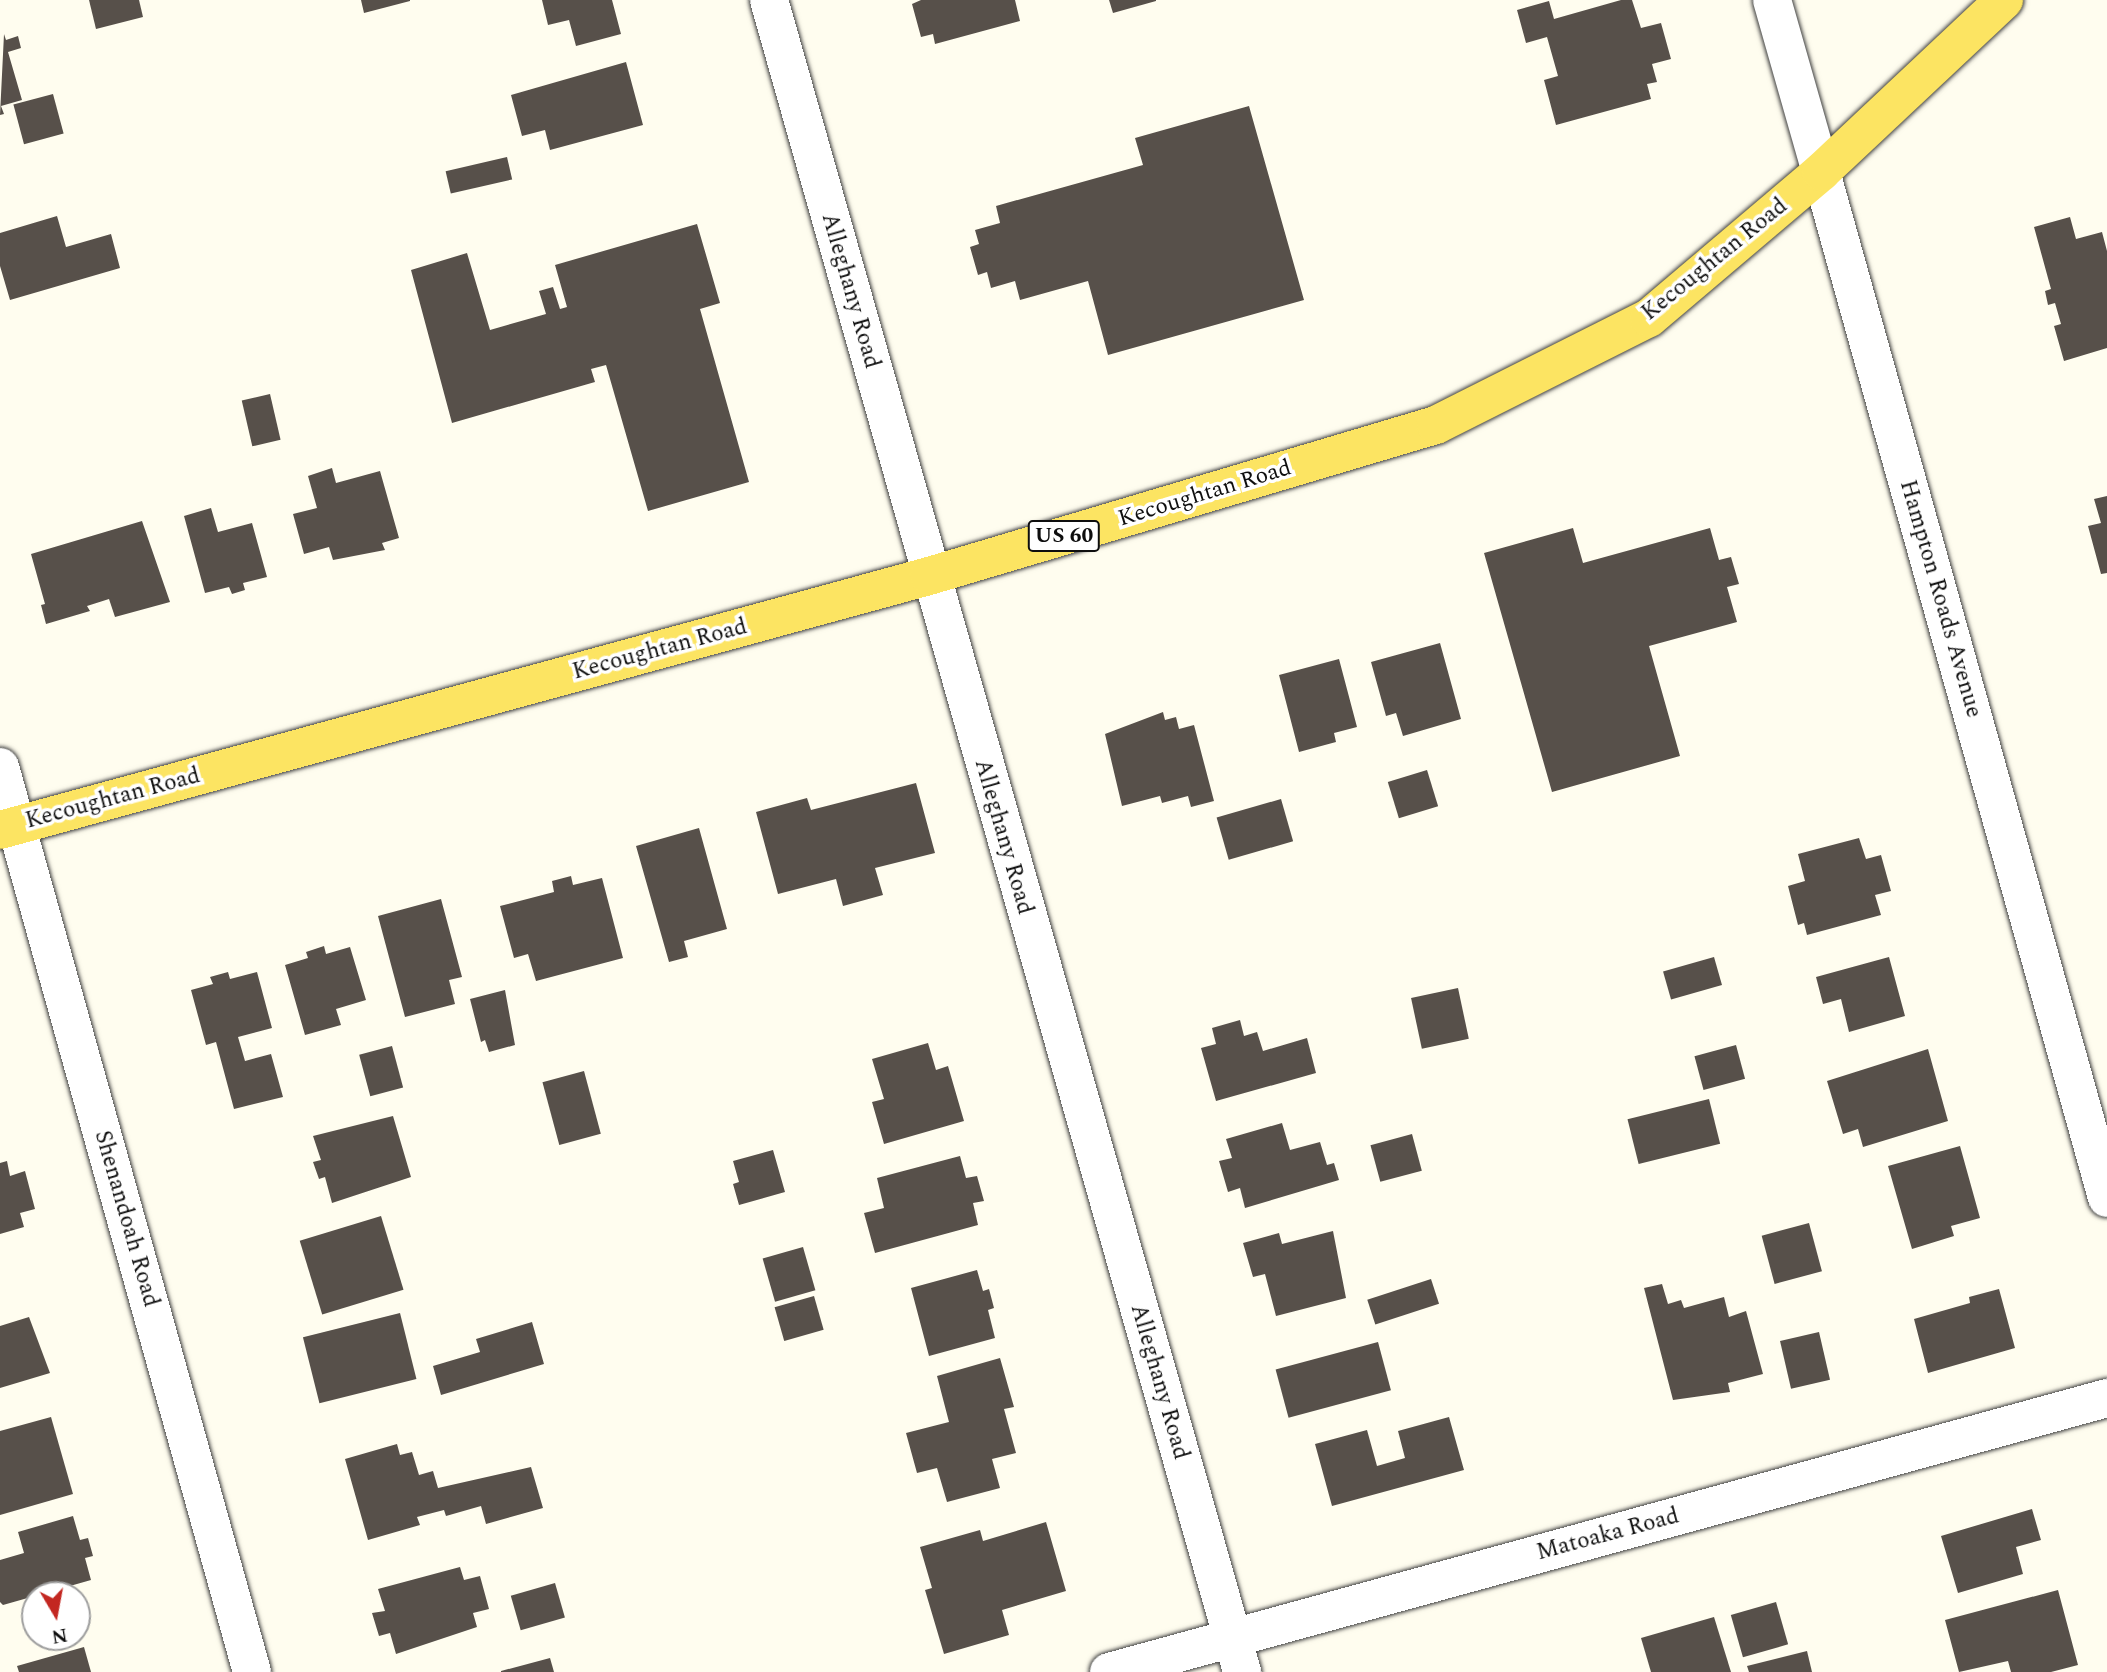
<!DOCTYPE html>
<style>
body{margin:0}
#map{position:relative;width:2107px;height:1672px;overflow:hidden;background:#fffdef;font-family:Spectral,serif}
div>[style]{position:absolute}
.building>*{inset:0;background:#57504a;transform-origin:0 0}
.roads{filter:drop-shadow(0 0 2px #414141) drop-shadow(0 0 2px #414141)}
.minor>*{height:38px;margin:-19px;padding:0 19px;transform-origin:19px;border-radius:19px;background:#fff}
.tertiary>*{height:38px;margin:-19px;padding:0 19px;transform-origin:19px;border-radius:19px;background:#fff}
.primary>*{height:38px;margin:-19px;padding:0 19px;transform-origin:19px;border-radius:19px;background:#fce462}
span{translate:-50% -50%;white-space:nowrap;text-align:center;line-height:1.15;-webkit-text-stroke:7px #fff;paint-order:stroke}
.shield-label span{padding:2px 5px;background:#fff;border:2px solid;border-radius:5px;-webkit-text-stroke-width:0}
.shield-label{font-size:21px;color:#0e0e0e;font-weight:700}
.street-label{font-size:23px;color:#0e0e0e}
.north{position:absolute;left:21px;top:1581px;width:70px;height:70px;box-sizing:border-box;background:#fff;border:2px solid #9f9f9f;border-radius:50%;rotate:170deg;font-size:19px;font-weight:700;line-height:28px;text-align:center;color:#0e0e0e}
.north::after{content:'';display:block;margin:auto;width:24px;height:32px;background:#c32721;clip-path:polygon(50% 0,100% 100%,50% 72%,0 100%)}
</style>
<div id="map">
<div class="building">
<i style="clip-path:polygon(89px 0,139px 0,143px 17px,96px 29px)"></i>
<i style="clip-path:polygon(361px 0,410px 0,410px 1px,364px 13px)"></i>
<i style="clip-path:polygon(542px 0,612px 0,621px 34px,576px 46px,569px 20px,548px 25px)"></i>
<i style="clip-path:polygon(921px 0,1015px 0,1020px 21px,935px 44px,933px 34px,921px 37px,912px 4px)"></i>
<i style="clip-path:polygon(1109px 0,1156px 0,1156px 1px,1113px 13px)"></i>
<i style="clip-path:polygon(1621px 0,1632px 0,1641px 28px,1661px 23px,1671px 59px,1652px 64px,1657px 82px,1647px 84px,1651px 99px,1556px 125px,1544px 80px,1558px 76px,1547px 37px,1526px 43px,1517px 10px,1549px 1px,1554px 19px)"></i>
<i style="clip-path:polygon(4px 34px,6px 40px,18px 36px,21px 48px,8px 52px,22px 100px,1px 106px,4px 114px,0 115px)"></i>
<i style="clip-path:polygon(626px 62px,643px 125px,550px 150px,545px 130px,522px 136px,511px 95px)"></i>
<i style="left:53px;top:94px;width:41px;height:41px;rotate:75deg"></i>
<i style="clip-path:polygon(1249px 106px,1304px 300px,1108px 355px,1088px 281px,1020px 300px,1015px 281px,991px 288px,987px 272px,978px 275px,970px 247px,979px 244px,975px 230px,1000px 223px,996px 206px,1143px 165px,1135px 138px)"></i>
<i style="left:507px;top:157px;width:23px;height:63px;rotate:77deg"></i>
<i style="clip-path:polygon(57px 216px,66px 247px,111px 234px,120px 268px,10px 300px,0 266px,0 233px)"></i>
<i style="clip-path:polygon(2070px 217px,2076px 239px,2102px 232px,2107px 251px,2107px 348px,2064px 361px,2054px 326px,2061px 324px,2055px 303px,2048px 305px,2045px 291px,2051px 289px,2034px 227px)"></i>
<i style="clip-path:polygon(697px 224px,720px 303px,700px 309px,749px 482px,648px 511px,606px 365px,591px 369px,595px 382px,452px 423px,411px 270px,467px 253px,490px 330px,546px 314px,539px 291px,553px 287px,560px 309px,567px 307px,555px 265px)"></i>
<i style="left:270px;top:394px;width:47px;height:29px;rotate:77deg"></i>
<i style="clip-path:polygon(332px 468px,336px 483px,380px 471px,399px 538px,382px 543px,385px 550px,333px 560px,329px 547px,304px 554px,293px 514px,317px 508px,308px 476px)"></i>
<i style="clip-path:polygon(2107px 496px,2107px 573px,2101px 574px,2088px 526px,2101px 523px,2094px 499px)"></i>
<i style="clip-path:polygon(211px 508px,218px 532px,252px 523px,267px 577px,243px 583px,245px 590px,232px 594px,229px 587px,205px 593px,184px 516px)"></i>
<i style="clip-path:polygon(142px 521px,170px 602px,115px 617px,109px 599px,87px 606px,90px 611px,46px 624px,41px 605px,45px 604px,31px 554px)"></i>
<i style="clip-path:polygon(1573px 528px,1583px 563px,1710px 528px,1719px 560px,1731px 557px,1739px 584px,1727px 587px,1737px 622px,1649px 646px,1680px 756px,1552px 792px,1484px 553px)"></i>
<i style="clip-path:polygon(1440px 643px,1461px 719px,1403px 736px,1396px 713px,1386px 716px,1371px 662px)"></i>
<i style="clip-path:polygon(1339px 659px,1357px 727px,1334px 733px,1336px 742px,1299px 752px,1279px 675px)"></i>
<i style="clip-path:polygon(1163px 712px,1165px 720px,1176px 717px,1179px 729px,1194px 725px,1214px 801px,1191px 807px,1188px 796px,1162px 803px,1160px 796px,1122px 806px,1105px 734px)"></i>
<i style="left:1427px;top:770px;width:38px;height:41px;rotate:73deg"></i>
<i style="clip-path:polygon(916px 783px,935px 853px,875px 868px,883px 895px,843px 906px,836px 879px,778px 894px,756px 812px,807px 798px,811px 810px)"></i>
<i style="left:1281px;top:799px;width:44px;height:67px;rotate:74deg"></i>
<i style="clip-path:polygon(699px 828px,727px 929px,684px 941px,688px 957px,669px 962px,636px 846px)"></i>
<i style="clip-path:polygon(1859px 838px,1866px 859px,1881px 855px,1891px 891px,1875px 895px,1881px 915px,1807px 935px,1804px 923px,1798px 925px,1788px 886px,1805px 881px,1798px 854px)"></i>
<i style="clip-path:polygon(571px 876px,573px 885px,602px 878px,623px 958px,536px 981px,528px 954px,514px 958px,500px 906px,554px 892px,552px 881px)"></i>
<i style="clip-path:polygon(441px 899px,462px 977px,449px 980px,455px 1004px,405px 1017px,378px 916px)"></i>
<i style="clip-path:polygon(324px 946px,326px 954px,350px 947px,366px 1000px,336px 1009px,341px 1025px,305px 1035px,285px 965px,308px 958px,306px 952px)"></i>
<i style="left:1714px;top:957px;width:29px;height:53px;rotate:74deg"></i>
<i style="clip-path:polygon(1889px 957px,1905px 1016px,1849px 1032px,1841px 999px,1823px 1004px,1816px 977px)"></i>
<i style="clip-path:polygon(228px 972px,230px 979px,257px 972px,272px 1028px,238px 1037px,245px 1061px,271px 1054px,283px 1097px,234px 1109px,216px 1042px,206px 1045px,191px 990px,213px 984px,210px 977px)"></i>
<i style="left:1458px;top:988px;width:52px;height:48px;rotate:78deg"></i>
<i style="clip-path:polygon(505px 990px,515px 1045px,489px 1052px,485px 1040px,481px 1042px,470px 999px)"></i>
<i style="clip-path:polygon(1240px 1020px,1244px 1036px,1257px 1032px,1263px 1051px,1307px 1038px,1316px 1073px,1216px 1101px,1201px 1048px,1216px 1044px,1212px 1028px)"></i>
<i style="clip-path:polygon(928px 1043px,936px 1070px,948px 1066px,964px 1121px,884px 1144px,872px 1102px,884px 1099px,872px 1059px)"></i>
<i style="left:1736px;top:1045px;width:35px;height:43px;rotate:75deg"></i>
<i style="left:392px;top:1046px;width:43px;height:34px;rotate:75deg"></i>
<i style="clip-path:polygon(1928px 1049px,1948px 1121px,1863px 1147px,1858px 1129px,1843px 1134px,1827px 1081px)"></i>
<i style="left:584px;top:1071px;width:65px;height:43px;rotate:75deg"></i>
<i style="left:1709px;top:1099px;width:46px;height:84px;rotate:76deg"></i>
<i style="clip-path:polygon(393px 1116px,411px 1177px,332px 1203px,325px 1177px,319px 1179px,313px 1162px,321px 1160px,313px 1136px)"></i>
<i style="clip-path:polygon(1282px 1123px,1290px 1150px,1320px 1142px,1327px 1165px,1334px 1163px,1339px 1180px,1245px 1208px,1240px 1188px,1228px 1192px,1219px 1161px,1232px 1158px,1226px 1139px)"></i>
<i style="left:1412px;top:1134px;width:38px;height:43px;rotate:75deg"></i>
<i style="clip-path:polygon(1960px 1146px,1980px 1218px,1951px 1226px,1954px 1236px,1912px 1249px,1888px 1166px)"></i>
<i style="clip-path:polygon(773px 1150px,785px 1192px,739px 1205px,733px 1184px,739px 1182px,733px 1161px)"></i>
<i style="clip-path:polygon(960px 1156px,966px 1178px,977px 1176px,984px 1201px,973px 1203px,978px 1225px,875px 1253px,864px 1213px,884px 1208px,877px 1178px)"></i>
<i style="clip-path:polygon(7px 1161px,10px 1176px,25px 1171px,35px 1209px,20px 1213px,24px 1227px,0 1234px,0 1163px)"></i>
<i style="left:381px;top:1216px;width:77px;height:85px;rotate:73deg"></i>
<i style="left:1809px;top:1223px;width:50px;height:49px;rotate:75deg"></i>
<i style="clip-path:polygon(1333px 1231px,1346px 1298px,1276px 1316px,1265px 1274px,1253px 1277px,1243px 1243px,1279px 1233px,1282px 1244px)"></i>
<i style="left:803px;top:1247px;width:45px;height:42px;rotate:74deg"></i>
<i style="clip-path:polygon(977px 1270px,983px 1291px,989px 1289px,994px 1308px,988px 1310px,995px 1338px,929px 1356px,911px 1288px)"></i>
<i style="left:1431px;top:1279px;width:26px;height:67px;rotate:72deg"></i>
<i style="clip-path:polygon(1662px 1284px,1668px 1304px,1681px 1300px,1684px 1308px,1724px 1297px,1729px 1317px,1746px 1311px,1763px 1374px,1728px 1383px,1730px 1392px,1673px 1400px,1644px 1288px)"></i>
<i style="clip-path:polygon(1999px 1289px,2015px 1348px,1928px 1373px,1914px 1319px,1970px 1303px,1969px 1297px)"></i>
<i style="left:814px;top:1296px;width:35px;height:41px;rotate:74deg"></i>
<i style="left:400px;top:1313px;width:68px;height:100px;rotate:76deg"></i>
<i style="clip-path:polygon(29px 1317px,50px 1373px,0 1388px,0 1326px)"></i>
<i style="clip-path:polygon(532px 1322px,544px 1364px,441px 1395px,433px 1366px,480px 1352px,476px 1339px)"></i>
<i style="left:1819px;top:1332px;width:49px;height:40px;rotate:77deg"></i>
<i style="left:1378px;top:1342px;width:50px;height:106px;rotate:75deg"></i>
<i style="clip-path:polygon(1000px 1358px,1014px 1407px,1004px 1409px,1016px 1453px,992px 1459px,1000px 1488px,947px 1502px,937px 1468px,917px 1473px,906px 1433px,949px 1422px,937px 1376px)"></i>
<i style="clip-path:polygon(51px 1417px,73px 1494px,0 1515px,0 1431px)"></i>
<i style="clip-path:polygon(1449px 1417px,1464px 1470px,1332px 1506px,1315px 1444px,1367px 1430px,1377px 1466px,1405px 1458px,1398px 1431px)"></i>
<i style="clip-path:polygon(397px 1444px,400px 1455px,412px 1452px,419px 1475px,433px 1471px,438px 1488px,531px 1467px,543px 1508px,486px 1524px,481px 1506px,446px 1516px,444px 1510px,417px 1517px,420px 1525px,368px 1540px,345px 1459px)"></i>
<i style="clip-path:polygon(2032px 1509px,2041px 1540px,2016px 1547px,2023px 1574px,1958px 1593px,1941px 1536px)"></i>
<i style="clip-path:polygon(73px 1516px,80px 1540px,88px 1538px,93px 1556px,85px 1558px,91px 1580px,3px 1605px,0 1602px,0 1560px,24px 1553px,18px 1532px)"></i>
<i style="clip-path:polygon(1046px 1522px,1066px 1591px,1002px 1610px,1009px 1635px,944px 1654px,925px 1590px,932px 1588px,920px 1547px,980px 1530px,983px 1541px)"></i>
<i style="clip-path:polygon(460px 1567px,464px 1580px,480px 1576px,489px 1609px,473px 1613px,477px 1627px,396px 1654px,390px 1633px,379px 1636px,372px 1613px,385px 1611px,378px 1589px)"></i>
<i style="left:555px;top:1583px;width:36px;height:46px;rotate:74deg"></i>
<i style="clip-path:polygon(2058px 1590px,2078px 1665px,2051px 1672px,2011px 1672px,2008px 1661px,1959px 1672px,1945px 1620px)"></i>
<i style="left:1776px;top:1602px;width:44px;height:47px;rotate:74deg"></i>
<i style="clip-path:polygon(1714px 1617px,1731px 1672px,1651px 1672px,1641px 1638px)"></i>
<i style="clip-path:polygon(84px 1647px,91px 1672px,19px 1672px,17px 1666px)"></i>
<i style="clip-path:polygon(1807px 1651px,1812px 1672px,1749px 1672px,1747px 1666px)"></i>
<i style="clip-path:polygon(550px 1658px,554px 1672px,501px 1672px,501px 1671px)"></i>
</div>
<div class="roads">
<div class="minor">
<i style="left:769px;top:0;width:1738px;rotate:74.2deg"></i>
<i style="left:1772px;top:0;width:179px;rotate:74.1deg"></i>
<i style="left:0;top:767px;width:939px;rotate:74.44deg"></i>
<i style="left:1109px;top:1672px;width:1035px;rotate:-15.35deg"></i>
</div>
<div class="tertiary">
<i style="left:1821px;top:172px;width:1065px;rotate:74.42deg"></i>
</div>
<div class="primary">
<i style="left:0;top:830px;width:963px;rotate:-15.29deg"></i>
<i style="left:929px;top:576px;width:529px;rotate:-16.59deg"></i>
<i style="left:1436px;top:425px;width:238px;rotate:-26.7deg"></i>
<i style="left:1649px;top:318px;width:226px;rotate:-40.3deg"></i>
<i style="left:1821px;top:172px;width:251px;rotate:-43.2deg"></i>
</div>
</div>
<div class="shield-label">
<span style="left:1064px;top:536px">US 60</span>
</div>
<div class="street-label">
<span style="left:1715px;top:260px;rotate:-39deg">Kecoughtan Road</span>
<span style="left:850px;top:291px;rotate:74deg">Alleghany Road</span>
<span style="left:1205px;top:494px;rotate:-17deg">Kecoughtan Road</span>
<span style="left:1940px;top:599px;rotate:74deg">Hampton Roads Avenue</span>
<span style="left:660px;top:650px;rotate:-15deg">Kecoughtan Road</span>
<span style="left:113px;top:799px;rotate:-15deg">Kecoughtan Road</span>
<span style="left:1003px;top:837px;rotate:74deg">Alleghany Road</span>
<span style="left:126px;top:1219px;rotate:74deg">Shenandoah Road</span>
<span style="left:1159px;top:1382px;rotate:74deg">Alleghany Road</span>
<span style="left:1608px;top:1535px;rotate:-15deg">Matoaka Road</span>
</div>
<div class="north">N</div>
</div>
